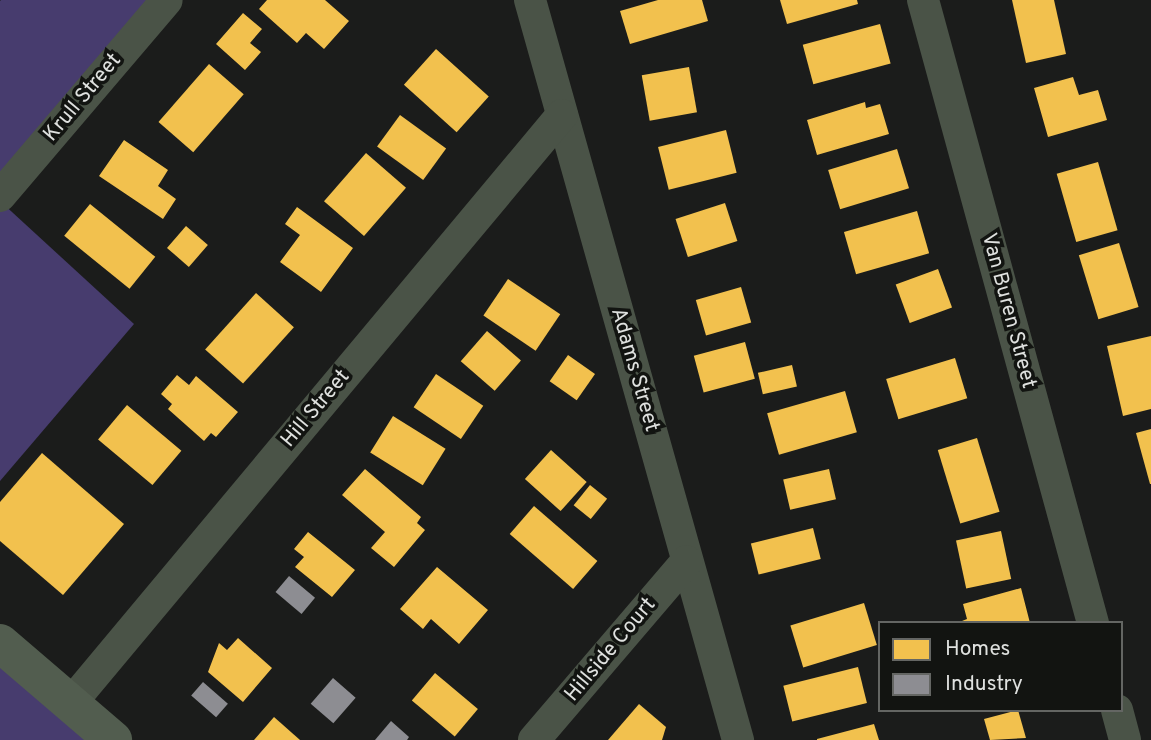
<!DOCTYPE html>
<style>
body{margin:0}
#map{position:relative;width:1151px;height:740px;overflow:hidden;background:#1b1c1b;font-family:Overpass,sans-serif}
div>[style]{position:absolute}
.forest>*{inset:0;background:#473c6e}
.homes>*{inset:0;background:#f2c14e;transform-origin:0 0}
.industry>*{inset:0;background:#8d8d92;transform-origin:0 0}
.minor>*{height:32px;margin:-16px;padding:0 16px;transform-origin:16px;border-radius:16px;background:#4a5347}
.major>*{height:38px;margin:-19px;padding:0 19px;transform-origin:19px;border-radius:19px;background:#525d4f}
span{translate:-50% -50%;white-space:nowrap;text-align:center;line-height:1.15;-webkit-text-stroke:7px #121411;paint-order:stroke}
.street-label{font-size:21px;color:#dfe1df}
.legend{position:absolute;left:878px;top:621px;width:245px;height:91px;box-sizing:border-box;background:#121411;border:2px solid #646663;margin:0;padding:9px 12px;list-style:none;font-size:21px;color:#dfe1df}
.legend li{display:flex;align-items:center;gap:14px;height:35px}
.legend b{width:35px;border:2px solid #646663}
</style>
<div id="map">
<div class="forest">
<i style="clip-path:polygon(1px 0,167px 0,0 196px,0 1px)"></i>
<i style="clip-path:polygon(0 201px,134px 324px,0 481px)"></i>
<i style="clip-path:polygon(0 643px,113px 740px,0 740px)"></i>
</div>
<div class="homes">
<i style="clip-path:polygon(267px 0,325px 0,349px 21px,324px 49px,306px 33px,297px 43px,259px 9px)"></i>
<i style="clip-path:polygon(658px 0,702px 0,708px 21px,630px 44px,620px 11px)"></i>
<i style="clip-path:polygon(780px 0,857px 0,858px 4px,787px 24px)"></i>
<i style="clip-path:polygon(1012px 0,1054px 0,1066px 54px,1026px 63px)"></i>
<i style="clip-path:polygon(243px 13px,262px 29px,250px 43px,261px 52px,245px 70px,216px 44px)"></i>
<i style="left:880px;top:24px;width:41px;height:80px;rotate:75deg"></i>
<i style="left:436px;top:49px;width:71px;height:48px;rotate:42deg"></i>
<i style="left:209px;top:64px;width:46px;height:77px;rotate:41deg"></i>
<i style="left:689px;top:67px;width:46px;height:48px;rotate:80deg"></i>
<i style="clip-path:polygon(1073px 77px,1079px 95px,1098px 90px,1107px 120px,1048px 137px,1034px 88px)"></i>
<i style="clip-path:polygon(865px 102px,866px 108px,880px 104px,889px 134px,817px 155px,807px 120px)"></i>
<i style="left:400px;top:115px;width:57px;height:39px;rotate:36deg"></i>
<i style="left:726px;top:130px;width:44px;height:70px;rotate:76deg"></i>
<i style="clip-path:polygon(124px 140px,168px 170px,158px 186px,176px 199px,163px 219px,99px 176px)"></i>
<i style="left:897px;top:149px;width:41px;height:72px;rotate:73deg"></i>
<i style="left:366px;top:153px;width:53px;height:64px;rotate:41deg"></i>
<i style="left:1098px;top:162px;width:71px;height:43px;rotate:74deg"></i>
<i style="left:725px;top:203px;width:40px;height:52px;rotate:72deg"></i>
<i style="left:90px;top:204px;width:84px;height:41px;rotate:39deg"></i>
<i style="clip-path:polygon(297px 207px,353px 248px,321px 292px,280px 262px,300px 235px,285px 224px)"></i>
<i style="left:917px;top:211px;width:44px;height:76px;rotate:74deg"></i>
<i style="left:186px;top:226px;width:29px;height:29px;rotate:41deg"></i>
<i style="left:1119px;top:243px;width:67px;height:42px;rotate:73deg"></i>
<i style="left:938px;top:269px;width:41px;height:45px;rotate:70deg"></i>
<i style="left:508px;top:279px;width:63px;height:44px;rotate:34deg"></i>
<i style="left:741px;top:287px;width:37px;height:47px;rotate:74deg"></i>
<i style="left:256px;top:293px;width:51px;height:76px;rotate:42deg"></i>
<i style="left:487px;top:331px;width:45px;height:40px;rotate:41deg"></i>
<i style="clip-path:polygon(1151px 336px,1151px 409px,1123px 416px,1107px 346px)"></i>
<i style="left:745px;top:342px;width:38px;height:53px;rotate:75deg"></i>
<i style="left:568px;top:355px;width:33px;height:32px;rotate:35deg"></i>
<i style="left:955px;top:358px;width:42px;height:72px;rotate:73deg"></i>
<i style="left:792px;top:365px;width:22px;height:35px;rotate:77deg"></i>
<i style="left:436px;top:374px;width:57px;height:40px;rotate:34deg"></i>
<i style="clip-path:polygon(177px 375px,189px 385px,196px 376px,238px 412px,216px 437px,211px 433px,204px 441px,168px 409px,172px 404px,161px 394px)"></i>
<i style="left:845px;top:391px;width:43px;height:81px;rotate:74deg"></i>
<i style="left:127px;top:405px;width:71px;height:45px;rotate:40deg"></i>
<i style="left:393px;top:416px;width:62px;height:43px;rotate:32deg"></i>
<i style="clip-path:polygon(1151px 429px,1151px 484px,1150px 484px,1136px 433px)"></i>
<i style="left:977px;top:438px;width:77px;height:41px;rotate:73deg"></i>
<i style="left:551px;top:450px;width:48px;height:39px;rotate:42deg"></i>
<i style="clip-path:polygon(42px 453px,124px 524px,63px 595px,0 541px,0 502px)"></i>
<i style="clip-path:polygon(365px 469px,421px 517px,417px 523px,425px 530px,394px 567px,371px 548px,385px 532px,342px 495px)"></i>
<i style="left:829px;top:469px;width:31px;height:47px;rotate:77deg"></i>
<i style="left:590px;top:485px;width:22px;height:26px;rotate:39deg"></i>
<i style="left:534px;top:506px;width:84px;height:37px;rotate:41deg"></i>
<i style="left:813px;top:528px;width:32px;height:64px;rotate:76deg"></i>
<i style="left:1001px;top:531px;width:49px;height:46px;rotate:78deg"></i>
<i style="clip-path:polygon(308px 532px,355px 570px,332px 597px,295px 567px,304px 557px,294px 549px)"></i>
<i style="clip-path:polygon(437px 567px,488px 610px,459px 644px,431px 619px,423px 629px,400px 609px)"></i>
<i style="clip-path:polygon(1021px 588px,1030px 623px,957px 623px,967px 619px,963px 604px)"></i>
<i style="left:864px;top:603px;width:44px;height:77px;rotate:73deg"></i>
<i style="clip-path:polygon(238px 638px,272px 668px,243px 702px,208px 672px,219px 643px,227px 650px)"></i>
<i style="left:858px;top:667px;width:37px;height:77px;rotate:76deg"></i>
<i style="left:435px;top:673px;width:56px;height:36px;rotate:40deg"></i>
<i style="clip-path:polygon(639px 704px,666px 727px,662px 740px,608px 740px)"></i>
<i style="clip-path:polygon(1018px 710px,1026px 738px,990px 740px,984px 719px)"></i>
<i style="clip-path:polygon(274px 717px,300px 740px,254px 740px)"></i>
<i style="clip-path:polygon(874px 724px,879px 740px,817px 740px,817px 739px)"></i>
</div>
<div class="industry">
<i style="left:289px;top:576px;width:34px;height:21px;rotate:40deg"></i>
<i style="left:333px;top:678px;width:30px;height:34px;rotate:41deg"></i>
<i style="left:203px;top:682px;width:33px;height:18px;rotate:41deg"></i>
<i style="clip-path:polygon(391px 721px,409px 737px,407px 740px,375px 740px)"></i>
</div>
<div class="minor">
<i style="left:530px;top:0;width:769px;rotate:74.3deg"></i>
<i style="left:923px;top:0;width:646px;rotate:74.74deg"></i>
<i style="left:0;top:196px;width:257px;rotate:-49.6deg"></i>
<i style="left:71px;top:703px;width:766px;rotate:-50.14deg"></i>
<i style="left:1117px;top:710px;width:31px;rotate:75deg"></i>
<i style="left:534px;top:740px;width:235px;rotate:-49.5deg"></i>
</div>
<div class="major">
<i style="left:0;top:643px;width:149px;rotate:40.6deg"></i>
</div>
<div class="street-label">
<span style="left:83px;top:98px;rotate:-50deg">Krull Street</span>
<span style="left:1008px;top:311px;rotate:75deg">Van Buren Street</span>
<span style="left:634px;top:370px;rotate:74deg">Adams Street</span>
<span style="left:316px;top:409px;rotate:-50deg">Hill Street</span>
<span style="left:611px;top:650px;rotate:-50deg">Hillside Court</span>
</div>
<ul class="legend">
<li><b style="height:19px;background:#f2c14e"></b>Homes</li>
<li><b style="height:19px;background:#8d8d92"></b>Industry</li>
</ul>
</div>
